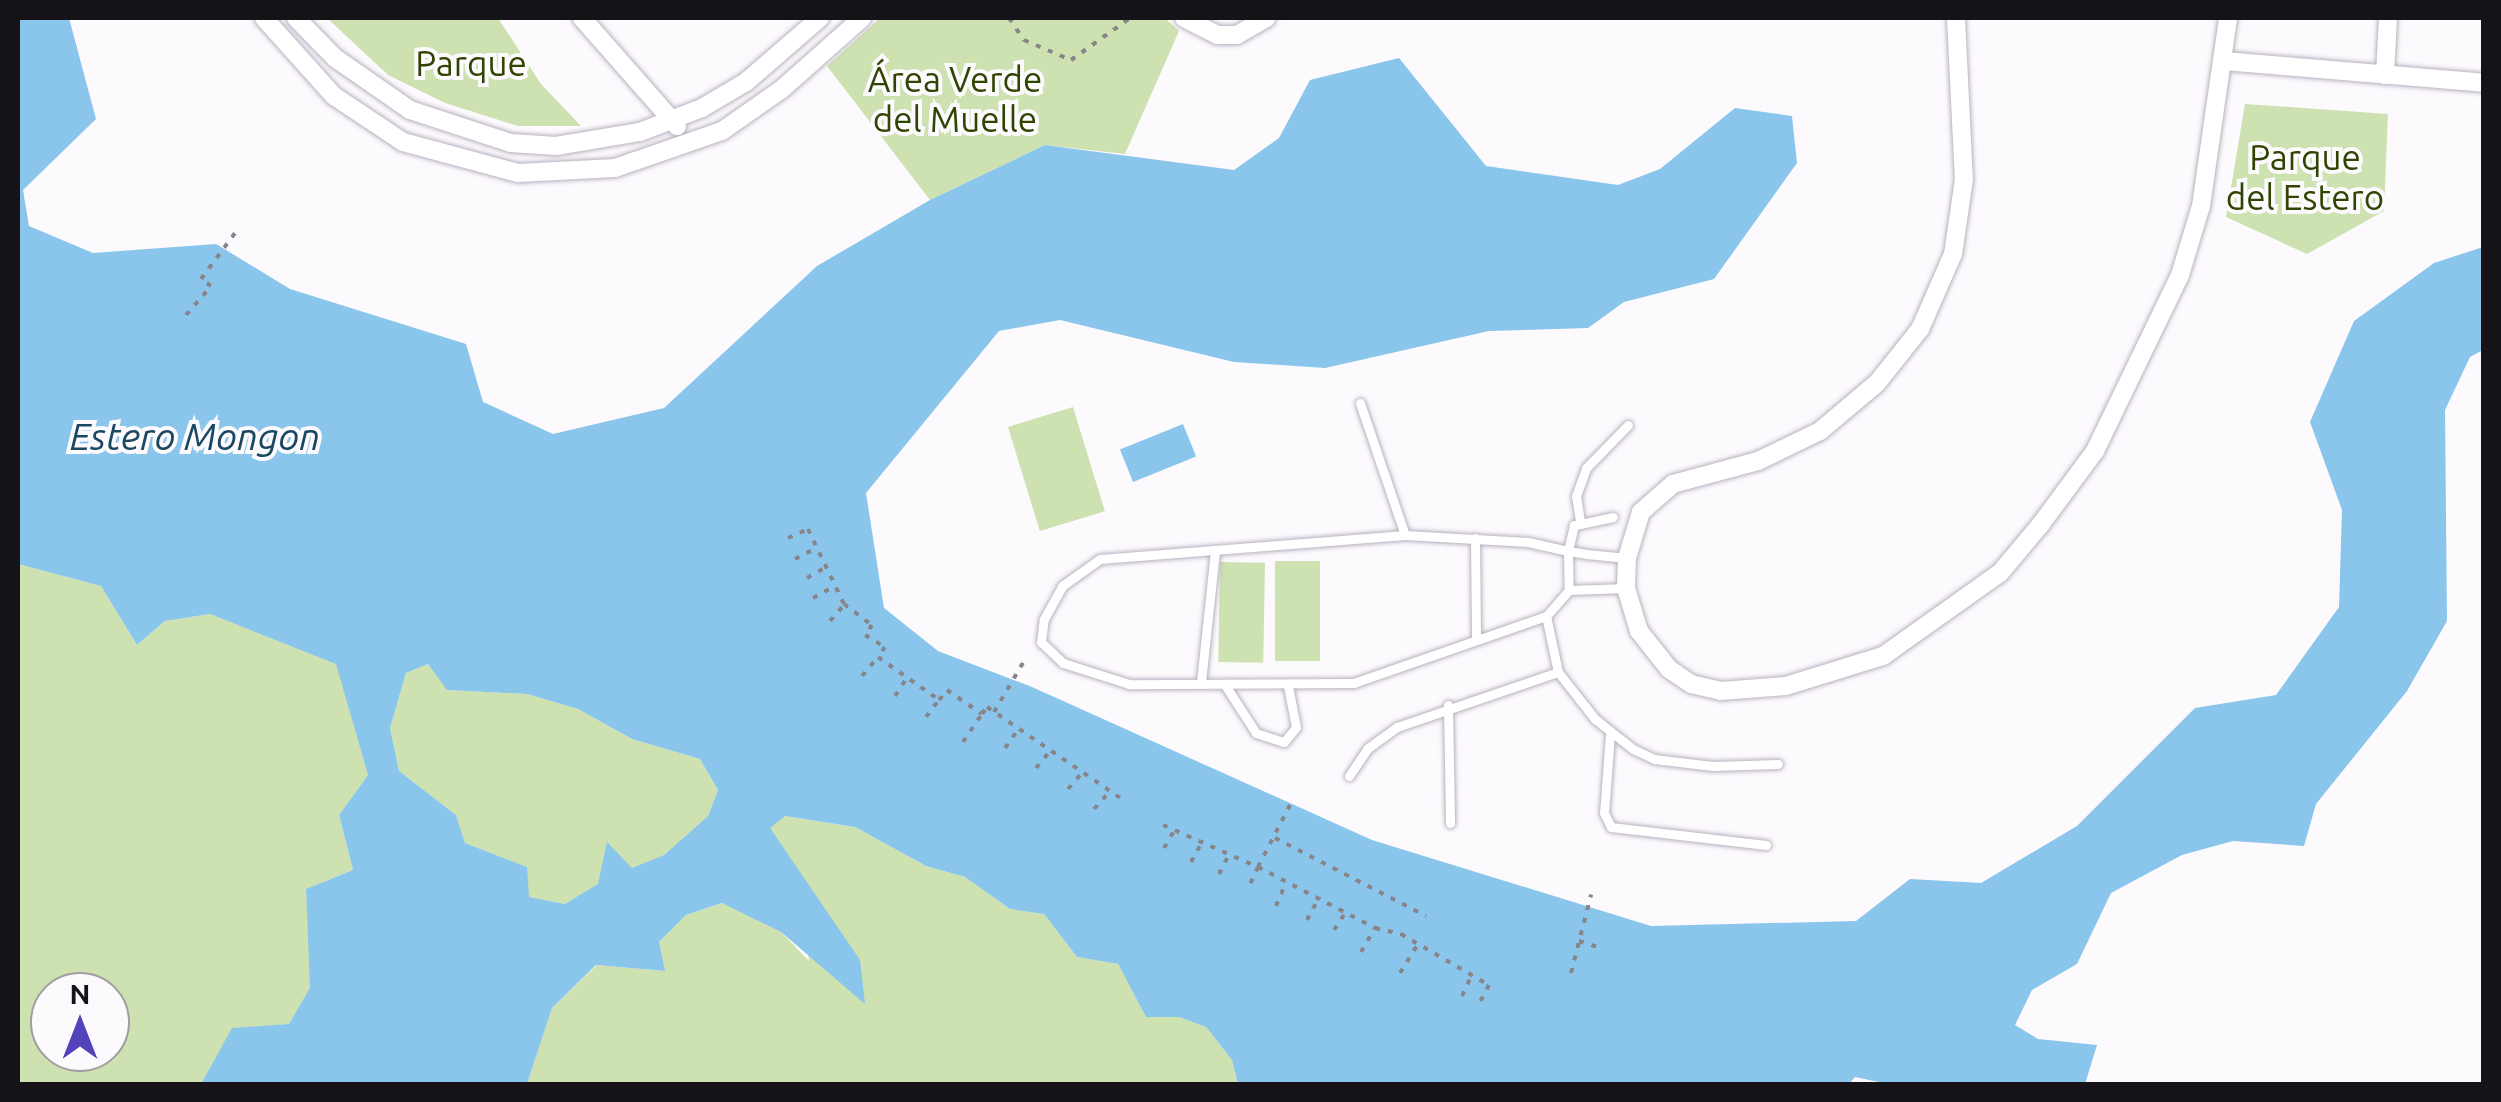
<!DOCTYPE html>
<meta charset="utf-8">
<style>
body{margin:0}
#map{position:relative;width:2501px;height:1102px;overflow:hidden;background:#fcfafd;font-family:Ubuntu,sans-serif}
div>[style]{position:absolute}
.green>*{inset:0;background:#cde1b1;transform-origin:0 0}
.water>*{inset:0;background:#8ac5eb;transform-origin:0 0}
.path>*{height:4px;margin-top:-2px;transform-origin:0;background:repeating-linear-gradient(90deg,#878589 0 5px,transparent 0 13px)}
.roads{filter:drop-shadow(0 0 2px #b9b1c0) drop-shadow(0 0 2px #b9b1c0)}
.lane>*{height:9px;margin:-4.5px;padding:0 4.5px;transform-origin:4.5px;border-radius:4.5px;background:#fff}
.street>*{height:18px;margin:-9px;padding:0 9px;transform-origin:9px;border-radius:9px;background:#fff}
span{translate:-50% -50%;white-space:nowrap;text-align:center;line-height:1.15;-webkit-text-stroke:8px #fcfafd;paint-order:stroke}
.park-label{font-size:35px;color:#304403}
.water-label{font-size:38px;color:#1a4862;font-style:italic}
.frame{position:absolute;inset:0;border:20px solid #151218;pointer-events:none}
.north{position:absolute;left:30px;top:972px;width:100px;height:100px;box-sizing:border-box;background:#fcfafd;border:2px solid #a09da1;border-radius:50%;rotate:0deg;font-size:28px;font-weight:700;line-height:40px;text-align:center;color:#151218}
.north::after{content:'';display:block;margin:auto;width:35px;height:45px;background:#5343bb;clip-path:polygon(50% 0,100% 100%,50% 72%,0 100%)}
</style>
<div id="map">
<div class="green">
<i style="clip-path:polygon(327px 18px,498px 18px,541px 84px,581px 126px,518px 126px,445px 103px,388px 75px)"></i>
<i style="clip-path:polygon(880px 18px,1165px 18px,1179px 31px,1125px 154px,1045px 145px,930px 200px,827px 66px)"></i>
<i style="clip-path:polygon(2245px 104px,2388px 114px,2384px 211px,2307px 254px,2226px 217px)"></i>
<i style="left:1073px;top:407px;width:109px;height:68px;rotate:73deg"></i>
<i style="left:1275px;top:561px;width:45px;height:100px"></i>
<i style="left:1220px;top:562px;width:45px;height:100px;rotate:1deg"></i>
<i style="clip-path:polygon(evenodd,18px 564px,101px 586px,137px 645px,165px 621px,210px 614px,337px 664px,368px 775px,339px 815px,353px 870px,306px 889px,311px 988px,289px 1024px,232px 1029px,201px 1084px,18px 1084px,18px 564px,50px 992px,110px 992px,110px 1052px,50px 1052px,50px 992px)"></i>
<i style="clip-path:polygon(428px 664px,448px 690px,527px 694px,578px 709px,632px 739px,700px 759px,718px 790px,708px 816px,664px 855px,565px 904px,528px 897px,526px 867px,465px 843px,456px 815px,399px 771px,390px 728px,406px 673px)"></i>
<i style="clip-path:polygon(785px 816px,855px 827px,926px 866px,965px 877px,1010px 909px,1044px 914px,1077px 957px,1118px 964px,1146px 1017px,1179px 1017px,1206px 1027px,1232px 1060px,1238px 1084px,527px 1084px,552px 1008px,597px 965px,664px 971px,659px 942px,686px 915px,723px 903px,781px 932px,809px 961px,797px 874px,769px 827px)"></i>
</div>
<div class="water">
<i style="clip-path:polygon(evenodd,18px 18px,69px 18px,96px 119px,23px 190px,29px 226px,93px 253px,216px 244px,290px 289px,466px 344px,483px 402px,553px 434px,664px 408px,817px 266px,930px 200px,1045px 145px,1234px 170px,1279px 138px,1310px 80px,1399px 58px,1486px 166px,1618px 185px,1660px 169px,1735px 108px,1792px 116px,1797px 163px,1714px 279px,1624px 302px,1588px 328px,1489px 331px,1325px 368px,1234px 362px,1060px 320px,999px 331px,866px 493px,884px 608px,938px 651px,1032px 687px,1372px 840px,1651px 926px,1856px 921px,1910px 879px,1981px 883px,2077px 826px,2195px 708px,2276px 695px,2339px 607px,2342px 510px,2310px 422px,2354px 321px,2434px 263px,2483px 247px,2483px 350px,2470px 357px,2445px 410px,2447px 621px,2407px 691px,2316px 804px,2304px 846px,2233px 841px,2182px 855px,2111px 893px,2077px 964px,2032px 990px,2015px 1025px,2038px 1039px,2097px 1045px,2085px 1084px,1888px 1084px,1855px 1077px,1849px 1084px,1238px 1084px,1232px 1060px,1206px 1027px,1179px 1017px,1146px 1017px,1118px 964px,1077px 957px,1044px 914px,1010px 909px,965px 877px,926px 866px,855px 827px,785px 816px,770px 828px,860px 960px,865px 1004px,781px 932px,722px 903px,686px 915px,659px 942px,665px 971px,596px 965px,552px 1008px,527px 1084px,201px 1084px,232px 1028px,289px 1024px,310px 988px,306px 889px,353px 870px,339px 815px,368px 775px,336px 664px,210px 614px,165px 621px,137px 645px,101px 586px,18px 564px,18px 18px,428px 664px,447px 690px,527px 694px,578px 709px,632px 739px,700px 759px,718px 790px,708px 816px,664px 855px,632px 868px,607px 842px,598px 884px,565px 904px,529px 897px,527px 867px,465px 843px,456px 815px,399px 771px,390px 728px,406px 673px,428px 664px)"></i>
<i style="left:1183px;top:424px;width:35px;height:68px;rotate:68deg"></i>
</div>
<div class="path">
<i style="left:1009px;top:18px;width:27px;rotate:56deg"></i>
<i style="left:1024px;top:40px;width:51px;rotate:23.1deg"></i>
<i style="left:1071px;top:60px;width:72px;rotate:-35.4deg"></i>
<i style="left:186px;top:315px;width:38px;rotate:-49deg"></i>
<i style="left:211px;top:286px;width:12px;rotate:-145deg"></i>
<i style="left:201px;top:279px;width:62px;rotate:-53.5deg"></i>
<i style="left:788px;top:538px;width:22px;rotate:-24deg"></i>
<i style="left:808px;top:529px;width:83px;rotate:64.4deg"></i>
<i style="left:844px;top:604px;width:35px;rotate:37deg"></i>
<i style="left:872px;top:625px;width:12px;rotate:125deg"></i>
<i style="left:865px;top:635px;width:23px;rotate:31deg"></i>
<i style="left:885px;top:647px;width:12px;rotate:125deg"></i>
<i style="left:878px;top:657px;width:75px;rotate:35.2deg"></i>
<i style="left:939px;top:700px;width:13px;rotate:-51deg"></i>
<i style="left:947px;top:690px;width:42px;rotate:34.4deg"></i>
<i style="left:982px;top:714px;width:9px;rotate:-54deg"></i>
<i style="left:987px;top:707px;width:167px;rotate:34.3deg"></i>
<i style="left:795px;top:559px;width:25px;rotate:-27deg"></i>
<i style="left:807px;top:578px;width:20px;rotate:-30deg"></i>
<i style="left:813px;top:598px;width:25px;rotate:-29deg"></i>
<i style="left:830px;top:621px;width:20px;rotate:-49deg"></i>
<i style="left:862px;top:676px;width:25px;rotate:-50deg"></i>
<i style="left:895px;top:696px;width:20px;rotate:-57deg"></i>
<i style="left:994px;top:712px;width:59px;rotate:-59.5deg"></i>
<i style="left:926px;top:717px;width:21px;rotate:-53deg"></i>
<i style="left:963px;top:742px;width:34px;rotate:-56deg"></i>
<i style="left:1005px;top:748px;width:24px;rotate:-55deg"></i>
<i style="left:1036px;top:768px;width:23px;rotate:-50deg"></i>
<i style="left:1068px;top:789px;width:23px;rotate:-49deg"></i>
<i style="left:1290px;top:805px;width:70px;rotate:117.3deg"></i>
<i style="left:1258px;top:867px;width:132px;rotate:27.5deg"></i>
<i style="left:1375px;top:928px;width:27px;rotate:13deg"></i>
<i style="left:1401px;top:934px;width:102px;rotate:30.1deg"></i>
<i style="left:1489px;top:985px;width:26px;rotate:118deg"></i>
<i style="left:1094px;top:809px;width:24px;rotate:-48deg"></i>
<i style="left:1163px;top:825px;width:104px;rotate:23.9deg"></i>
<i style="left:1258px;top:867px;width:23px;rotate:115deg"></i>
<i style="left:1275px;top:838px;width:170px;rotate:27.3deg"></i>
<i style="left:1164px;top:848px;width:20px;rotate:-60deg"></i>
<i style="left:1191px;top:862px;width:23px;rotate:-61deg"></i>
<i style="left:1219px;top:874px;width:20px;rotate:-63deg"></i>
<i style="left:1276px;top:906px;width:26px;rotate:-67deg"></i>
<i style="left:1307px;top:920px;width:26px;rotate:-62deg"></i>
<i style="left:1334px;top:930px;width:20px;rotate:-57deg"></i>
<i style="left:1579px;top:941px;width:20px;rotate:18deg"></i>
<i style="left:1361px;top:952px;width:28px;rotate:-60deg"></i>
<i style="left:1400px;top:973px;width:34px;rotate:-58deg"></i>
<i style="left:1571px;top:973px;width:81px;rotate:-75.6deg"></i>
<i style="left:1462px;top:996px;width:23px;rotate:-65deg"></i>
</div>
<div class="roads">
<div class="lane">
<i style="left:1360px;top:403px;width:139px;rotate:71.2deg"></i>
<i style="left:1613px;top:517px;width:40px;rotate:168deg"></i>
<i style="left:1574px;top:525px;width:27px;rotate:103deg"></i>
<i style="left:1568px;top:551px;width:39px;rotate:89deg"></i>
<i style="left:1569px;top:590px;width:35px;rotate:131deg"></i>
<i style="left:1546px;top:616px;width:203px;rotate:160.8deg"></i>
<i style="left:1354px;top:683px;width:225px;rotate:179.7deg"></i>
<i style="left:1129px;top:684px;width:69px;rotate:-162.3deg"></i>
<i style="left:1063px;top:663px;width:30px;rotate:-136deg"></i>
<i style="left:1041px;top:642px;width:23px;rotate:-83deg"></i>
<i style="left:1044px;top:619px;width:38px;rotate:-61deg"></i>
<i style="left:1062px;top:586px;width:47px;rotate:-35.4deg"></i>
<i style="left:1100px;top:559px;width:306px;rotate:-4.5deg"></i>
<i style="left:1405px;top:535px;width:123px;rotate:3.3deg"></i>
<i style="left:1528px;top:542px;width:41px;rotate:12.7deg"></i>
<i style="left:1568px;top:551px;width:18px;rotate:9deg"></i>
<i style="left:1586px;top:554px;width:41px;rotate:5.6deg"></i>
<i style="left:1580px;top:521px;width:25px;rotate:-99deg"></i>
<i style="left:1576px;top:496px;width:30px;rotate:-70deg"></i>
<i style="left:1586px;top:468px;width:60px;rotate:-45.7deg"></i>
<i style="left:1475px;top:538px;width:98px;rotate:89.4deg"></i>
<i style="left:1569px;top:590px;width:57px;rotate:-2deg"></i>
<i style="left:1546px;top:616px;width:57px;rotate:77.9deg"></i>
<i style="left:1558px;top:672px;width:60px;rotate:51.8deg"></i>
<i style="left:1595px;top:719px;width:48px;rotate:38.3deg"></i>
<i style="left:1633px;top:749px;width:23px;rotate:25deg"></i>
<i style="left:1654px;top:759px;width:59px;rotate:6.8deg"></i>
<i style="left:1713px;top:766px;width:65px;rotate:-1.8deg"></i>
<i style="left:1201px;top:682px;width:133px;rotate:-83.9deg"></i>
<i style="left:1225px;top:685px;width:57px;rotate:57.1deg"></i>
<i style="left:1256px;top:733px;width:29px;rotate:18deg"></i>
<i style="left:1284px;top:742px;width:19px;rotate:-51deg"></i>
<i style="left:1296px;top:727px;width:42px;rotate:-101deg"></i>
<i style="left:1448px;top:705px;width:118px;rotate:89deg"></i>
<i style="left:1610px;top:734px;width:79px;rotate:94.3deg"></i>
<i style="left:1604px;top:813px;width:16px;rotate:63deg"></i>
<i style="left:1611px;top:827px;width:156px;rotate:6.6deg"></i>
<i style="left:1349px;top:776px;width:34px;rotate:-56deg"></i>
<i style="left:1368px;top:748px;width:36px;rotate:-36deg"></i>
<i style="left:1397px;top:727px;width:170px;rotate:-18.9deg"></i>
</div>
<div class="street">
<i style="left:264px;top:18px;width:105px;rotate:48.1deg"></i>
<i style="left:334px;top:96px;width:83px;rotate:33.7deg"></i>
<i style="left:403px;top:142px;width:119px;rotate:15.1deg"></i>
<i style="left:518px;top:173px;width:97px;rotate:-3deg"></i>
<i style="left:615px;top:168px;width:113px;rotate:-19.1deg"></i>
<i style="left:722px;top:131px;width:73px;rotate:-35deg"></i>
<i style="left:782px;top:89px;width:107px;rotate:-41.6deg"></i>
<i style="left:296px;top:18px;width:56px;rotate:45.7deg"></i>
<i style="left:335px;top:58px;width:91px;rotate:34.7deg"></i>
<i style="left:410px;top:110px;width:106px;rotate:18.1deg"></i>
<i style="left:511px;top:143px;width:45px;rotate:3.8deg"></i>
<i style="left:556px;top:146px;width:85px;rotate:-9.5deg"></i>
<i style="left:640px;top:132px;width:66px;rotate:-21.2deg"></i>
<i style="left:702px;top:108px;width:51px;rotate:-30.6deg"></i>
<i style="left:746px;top:82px;width:98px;rotate:-40.9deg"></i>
<i style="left:582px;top:18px;width:144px;rotate:48.7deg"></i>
<i style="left:1184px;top:18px;width:38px;rotate:27deg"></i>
<i style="left:1218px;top:35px;width:19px"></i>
<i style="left:1237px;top:35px;width:34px;rotate:-30deg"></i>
<i style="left:1956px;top:18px;width:161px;rotate:87.2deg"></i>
<i style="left:1964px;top:179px;width:76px;rotate:98.3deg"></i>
<i style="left:1953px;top:254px;width:82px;rotate:113.7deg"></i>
<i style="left:1920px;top:329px;width:69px;rotate:128.5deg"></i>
<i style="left:1877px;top:383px;width:75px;rotate:139.9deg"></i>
<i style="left:1820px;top:431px;width:69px;rotate:154.2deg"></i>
<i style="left:1758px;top:461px;width:88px;rotate:164.9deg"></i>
<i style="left:1673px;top:484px;width:43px;rotate:138.8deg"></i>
<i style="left:1641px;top:512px;width:48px;rotate:106.9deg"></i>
<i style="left:1627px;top:558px;width:30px;rotate:92deg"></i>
<i style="left:1626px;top:588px;width:45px;rotate:73.2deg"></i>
<i style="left:1639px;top:631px;width:48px;rotate:51.7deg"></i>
<i style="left:1669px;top:669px;width:27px;rotate:34deg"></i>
<i style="left:1691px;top:684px;width:31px;rotate:13deg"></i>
<i style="left:1721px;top:691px;width:65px;rotate:-4.4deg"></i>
<i style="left:1786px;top:686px;width:102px;rotate:-17.2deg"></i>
<i style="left:1883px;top:656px;width:143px;rotate:-35.4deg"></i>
<i style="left:2000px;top:573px;width:64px;rotate:-50.1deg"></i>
<i style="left:2041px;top:524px;width:91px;rotate:-53.5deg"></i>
<i style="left:2095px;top:451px;width:195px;rotate:-64.2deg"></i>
<i style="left:2180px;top:275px;width:72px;rotate:-73.1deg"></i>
<i style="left:2201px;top:206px;width:190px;rotate:-81.8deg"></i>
<i style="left:2224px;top:61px;width:261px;rotate:4.8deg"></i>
<i style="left:2385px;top:75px;width:57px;rotate:-87deg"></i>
</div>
</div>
<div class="park-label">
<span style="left:471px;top:63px">Parque</span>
<span style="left:955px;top:99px">Área Verde<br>del Muelle</span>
<span style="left:2305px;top:177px">Parque<br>del Estero</span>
</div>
<div class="water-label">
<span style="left:195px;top:437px">Estero Mongon</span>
</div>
<div class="frame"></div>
<div class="north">N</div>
</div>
